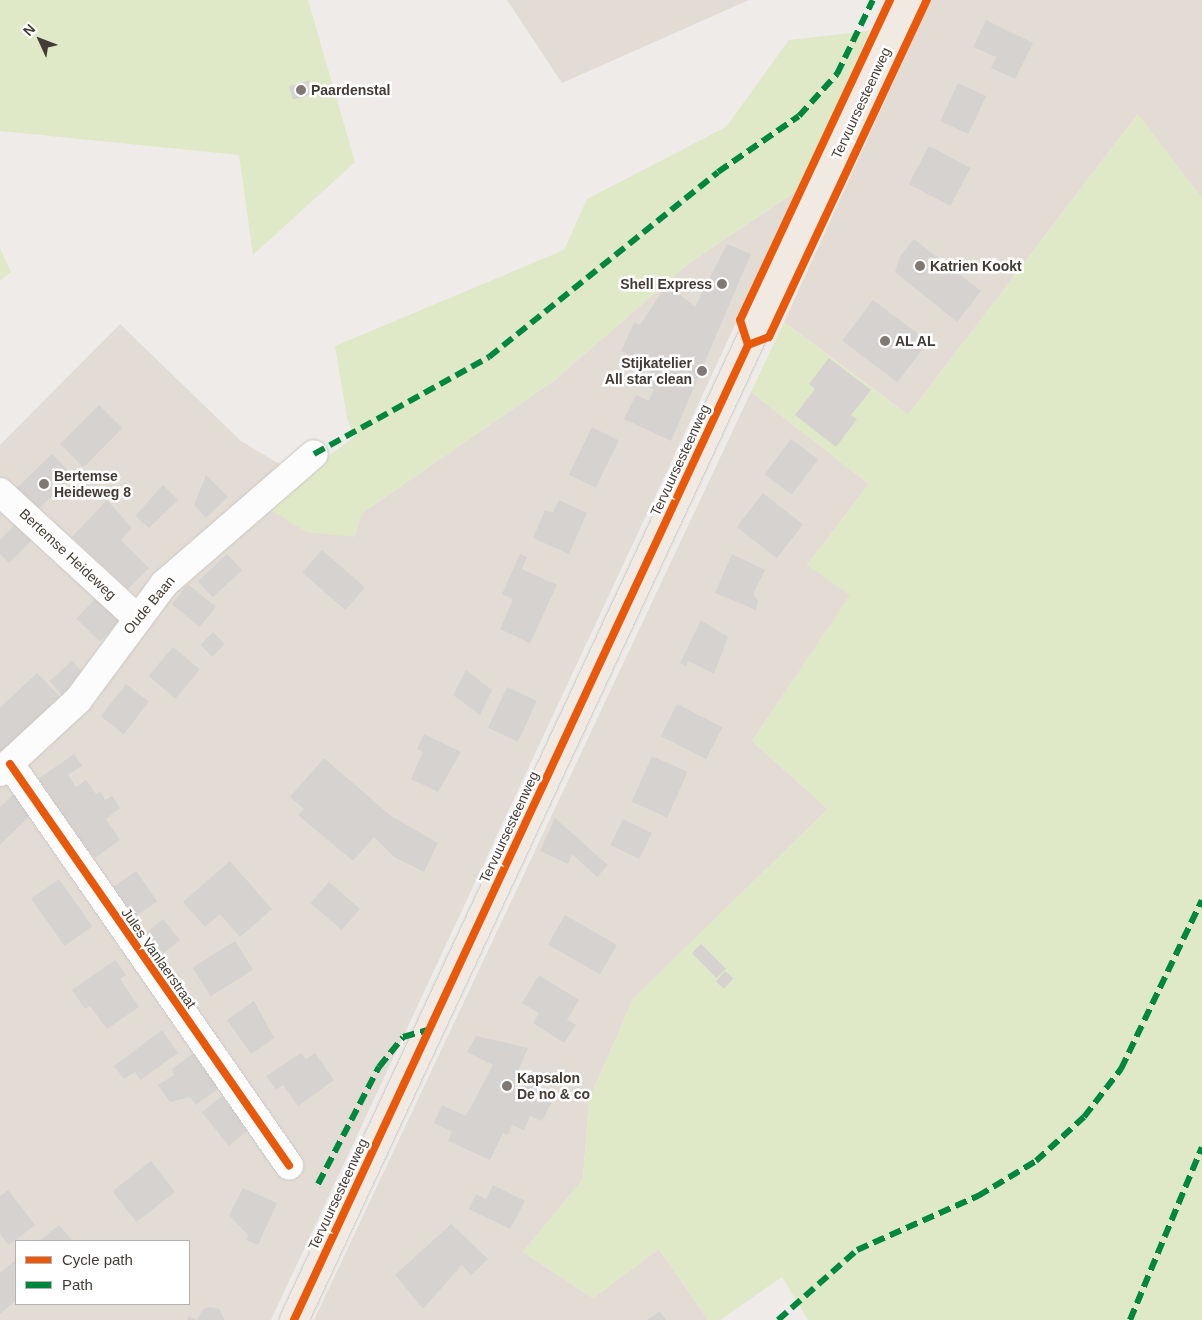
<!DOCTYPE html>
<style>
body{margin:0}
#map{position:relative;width:1202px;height:1320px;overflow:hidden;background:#eeebe8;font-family:Helvetica,sans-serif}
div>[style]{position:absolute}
.residential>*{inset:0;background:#e3dcd5}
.green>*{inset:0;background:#e0e9c7}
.building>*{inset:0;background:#d6d2cf;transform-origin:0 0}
.roads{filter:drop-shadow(0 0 1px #cbc7c3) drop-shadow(0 0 1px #cbc7c3)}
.minor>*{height:28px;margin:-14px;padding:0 14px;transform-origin:14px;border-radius:14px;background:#fcfcfc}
.major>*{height:28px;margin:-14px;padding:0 14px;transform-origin:14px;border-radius:14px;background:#f1eae2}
.quiet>*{height:6px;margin-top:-3px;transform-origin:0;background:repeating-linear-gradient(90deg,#00873e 0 12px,transparent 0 18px)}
.cycleway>*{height:8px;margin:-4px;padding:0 4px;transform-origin:4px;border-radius:4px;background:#e8590c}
.dots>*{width:14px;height:14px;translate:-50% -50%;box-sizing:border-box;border:2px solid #fff;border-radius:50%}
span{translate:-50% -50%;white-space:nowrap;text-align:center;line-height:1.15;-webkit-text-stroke:5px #fff;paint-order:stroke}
.poi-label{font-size:14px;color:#443c34;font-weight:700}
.left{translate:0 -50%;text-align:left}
.right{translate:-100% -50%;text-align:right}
.street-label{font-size:14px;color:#443c34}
.legend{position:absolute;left:15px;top:1240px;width:175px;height:65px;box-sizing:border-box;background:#fff;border:1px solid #b4b1ae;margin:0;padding:6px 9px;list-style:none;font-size:15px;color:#443c34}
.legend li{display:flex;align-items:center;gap:10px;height:25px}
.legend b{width:25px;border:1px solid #b4b1ae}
.north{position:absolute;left:15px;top:15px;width:50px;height:50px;-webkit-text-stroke:4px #fff;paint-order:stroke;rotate:313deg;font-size:14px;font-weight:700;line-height:20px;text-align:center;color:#443c34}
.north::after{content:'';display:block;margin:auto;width:18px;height:22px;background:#443c34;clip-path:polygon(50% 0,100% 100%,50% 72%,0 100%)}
</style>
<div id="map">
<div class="residential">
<i style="clip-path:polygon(507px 0,749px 0,562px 83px)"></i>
<i style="clip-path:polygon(931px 0,1202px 0,1202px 198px,1137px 115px,908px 415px,784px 322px)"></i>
<i style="clip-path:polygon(evenodd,798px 190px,271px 1320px,0 1320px,0 445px,120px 324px,241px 441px,362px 513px,556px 379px,688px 264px,798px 190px,16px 1241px,189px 1241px,189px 1304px,16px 1304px,16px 1241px)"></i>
<i style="clip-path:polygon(751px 392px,869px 484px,807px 565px,851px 595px,752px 741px,828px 809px,633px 999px,589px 1100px,583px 1179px,523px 1252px,593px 1298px,659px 1249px,708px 1320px,314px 1320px)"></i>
</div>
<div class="green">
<i style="clip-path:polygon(0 0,308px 0,355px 162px,253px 255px,239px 155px,0 131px)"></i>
<i style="clip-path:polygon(870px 31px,798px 190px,688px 264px,556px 379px,362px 513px,355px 537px,306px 532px,263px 505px,354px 437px,347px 418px,335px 346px,564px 250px,587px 199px,726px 127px,789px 40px)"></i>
<i style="clip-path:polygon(1138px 114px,1202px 198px,1202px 1320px,808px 1320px,782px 1277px,720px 1320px,708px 1320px,659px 1249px,593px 1298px,523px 1252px,583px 1179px,589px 1100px,633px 999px,828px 809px,752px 741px,850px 595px,807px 565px,869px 484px,751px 392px,784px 322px,908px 415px)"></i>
<i style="clip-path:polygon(0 248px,11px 272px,0 281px)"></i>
</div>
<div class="building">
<i style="clip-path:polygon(986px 20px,1033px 43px,1015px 79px,991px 68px,996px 57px,973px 47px)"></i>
<i style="left:310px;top:80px;width:14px;height:22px;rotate:73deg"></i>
<i style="left:958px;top:83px;width:31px;height:42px;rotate:25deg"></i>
<i style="left:929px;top:146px;width:47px;height:43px;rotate:28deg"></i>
<i style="clip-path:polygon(914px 239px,981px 291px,957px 322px,895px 272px,900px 256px)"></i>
<i style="clip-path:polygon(727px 244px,751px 254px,671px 441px,624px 419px,636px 395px,649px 401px,654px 390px,637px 381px,642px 371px,649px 374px,652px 366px,621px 351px,634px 323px,640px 325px,667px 284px,695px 307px)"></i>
<i style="left:873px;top:300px;width:69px;height:51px;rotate:37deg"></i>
<i style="clip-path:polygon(829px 358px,871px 390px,851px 415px,857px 419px,836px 447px,795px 415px,815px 389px,809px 384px)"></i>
<i style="left:99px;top:405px;width:33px;height:55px;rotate:45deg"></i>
<i style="left:592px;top:427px;width:30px;height:53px;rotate:26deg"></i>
<i style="left:791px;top:439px;width:34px;height:44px;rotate:37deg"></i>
<i style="left:52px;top:454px;width:30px;height:54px;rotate:46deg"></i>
<i style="clip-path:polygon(206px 475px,228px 497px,206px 518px,194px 505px)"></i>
<i style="clip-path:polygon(163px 485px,178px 500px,149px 528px,135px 516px)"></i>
<i style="left:763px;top:493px;width:51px;height:43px;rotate:38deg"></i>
<i style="clip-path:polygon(107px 500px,132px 528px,121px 540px,149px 568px,128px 589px,72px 537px)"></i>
<i style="clip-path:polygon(559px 500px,587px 513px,569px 554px,533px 538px,545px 510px,553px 513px)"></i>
<i style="clip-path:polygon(17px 523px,33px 539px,9px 563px,0 554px,0 540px)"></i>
<i style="left:322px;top:550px;width:57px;height:30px;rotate:41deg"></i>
<i style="left:227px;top:554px;width:22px;height:40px;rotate:47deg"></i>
<i style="clip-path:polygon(520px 554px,527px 557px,522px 569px,557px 585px,530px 643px,500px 629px,513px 599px,502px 594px)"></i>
<i style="clip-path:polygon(732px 554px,765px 570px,753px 594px,758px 601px,756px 610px,715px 593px)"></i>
<i style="left:188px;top:584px;width:36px;height:26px;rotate:39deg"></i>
<i style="left:97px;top:597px;width:33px;height:30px;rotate:44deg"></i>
<i style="clip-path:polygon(701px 620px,728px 637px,714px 674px,688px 661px,686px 666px,680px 663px)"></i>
<i style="left:213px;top:632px;width:17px;height:18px;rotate:45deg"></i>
<i style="left:173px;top:647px;width:35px;height:38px;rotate:40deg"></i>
<i style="left:72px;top:661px;width:24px;height:30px;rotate:48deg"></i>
<i style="clip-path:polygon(466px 670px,492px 690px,480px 715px,453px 695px)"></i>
<i style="clip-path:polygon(37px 673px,61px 698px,0 756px,0 708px)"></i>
<i style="left:126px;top:684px;width:29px;height:41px;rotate:38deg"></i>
<i style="left:507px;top:687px;width:33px;height:45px;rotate:25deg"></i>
<i style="left:677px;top:704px;width:51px;height:36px;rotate:27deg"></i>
<i style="clip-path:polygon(424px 734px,461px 752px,438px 792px,411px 779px,423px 752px,417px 749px)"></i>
<i style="clip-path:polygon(74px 754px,82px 766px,68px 775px,76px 787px,86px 780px,96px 794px,100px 791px,105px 800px,112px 796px,120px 808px,106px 819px,120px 840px,95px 858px,34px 782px)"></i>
<i style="left:652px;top:756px;width:39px;height:50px;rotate:24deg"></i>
<i style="clip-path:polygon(324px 758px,391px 816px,438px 843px,424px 872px,394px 857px,374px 837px,353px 861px,298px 815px,304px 809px,290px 797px)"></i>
<i style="clip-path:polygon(14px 794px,33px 813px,0 845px,0 807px)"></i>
<i style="clip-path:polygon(555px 818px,608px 865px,597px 877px,572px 854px,568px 864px,540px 851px)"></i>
<i style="left:623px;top:819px;width:32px;height:29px;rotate:26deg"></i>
<i style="clip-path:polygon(230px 861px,272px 909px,240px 937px,220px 914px,205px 927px,183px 902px)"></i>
<i style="left:136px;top:871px;width:37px;height:29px;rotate:55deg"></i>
<i style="left:59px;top:879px;width:58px;height:34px;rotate:55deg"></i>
<i style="left:329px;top:882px;width:41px;height:28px;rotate:41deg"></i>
<i style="left:565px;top:915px;width:60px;height:34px;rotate:30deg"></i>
<i style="left:163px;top:919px;width:27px;height:32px;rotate:51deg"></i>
<i style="left:235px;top:941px;width:34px;height:50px;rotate:58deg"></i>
<i style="left:701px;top:944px;width:35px;height:13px;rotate:45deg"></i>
<i style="clip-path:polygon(115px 960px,126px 975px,120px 979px,139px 1007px,107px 1029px,90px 1006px,85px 1009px,72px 990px)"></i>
<i style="left:725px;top:971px;width:11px;height:14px;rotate:41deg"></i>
<i style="clip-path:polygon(539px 975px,579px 1000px,567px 1020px,576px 1025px,564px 1043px,533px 1023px,539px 1013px,522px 1003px)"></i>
<i style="clip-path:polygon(254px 1001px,274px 1038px,251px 1054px,227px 1020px)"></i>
<i style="clip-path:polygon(162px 1030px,178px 1053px,140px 1080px,135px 1072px,124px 1079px,114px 1066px)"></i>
<i style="clip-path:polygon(476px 1036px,528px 1048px,516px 1076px,555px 1095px,542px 1121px,530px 1116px,524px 1130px,512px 1125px,508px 1135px,503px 1133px,490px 1160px,448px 1141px,452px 1132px,434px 1123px,442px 1105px,466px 1116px,493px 1065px,467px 1052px)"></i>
<i style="clip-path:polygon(195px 1052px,219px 1088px,196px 1105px,190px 1097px,170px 1102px,158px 1085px,174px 1075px,172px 1069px)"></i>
<i style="clip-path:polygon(301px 1053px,306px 1059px,315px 1053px,334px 1080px,298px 1106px,283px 1085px,276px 1090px,266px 1076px)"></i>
<i style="left:222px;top:1096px;width:43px;height:26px;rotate:51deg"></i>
<i style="left:151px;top:1161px;width:39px;height:49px;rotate:52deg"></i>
<i style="clip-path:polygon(493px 1185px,525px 1201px,510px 1229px,469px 1209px,476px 1194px,486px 1199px)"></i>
<i style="clip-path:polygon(243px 1188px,277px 1203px,258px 1245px,246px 1240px,248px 1235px,229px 1215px)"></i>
<i style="clip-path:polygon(8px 1190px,35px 1225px,9px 1245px,0 1234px,0 1196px)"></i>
<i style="clip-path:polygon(451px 1224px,488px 1259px,471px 1275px,462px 1265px,423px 1309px,395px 1275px)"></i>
<i style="clip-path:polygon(59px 1225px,73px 1241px,39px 1241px)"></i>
<i style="clip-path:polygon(16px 1260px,16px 1300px,0 1314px,0 1273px)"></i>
<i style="clip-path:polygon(210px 1307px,219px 1309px,225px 1320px,187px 1320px,189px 1316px,197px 1320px,203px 1309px)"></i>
<i style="clip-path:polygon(660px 1311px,666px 1320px,647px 1320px)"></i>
</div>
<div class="roads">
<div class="minor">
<i style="left:0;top:492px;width:185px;rotate:42.6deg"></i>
<i style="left:10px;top:764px;width:489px;rotate:55.2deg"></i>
<i style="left:0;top:772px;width:106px;rotate:-42.7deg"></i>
<i style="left:78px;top:700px;width:144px;rotate:-53.4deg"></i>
<i style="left:164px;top:584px;width:198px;rotate:-40.9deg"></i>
</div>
<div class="major">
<i style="left:294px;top:1320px;width:1456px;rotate:-65.02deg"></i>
</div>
</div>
<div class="quiet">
<i style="left:314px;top:454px;width:200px;rotate:-29deg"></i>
<i style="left:489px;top:357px;width:294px;rotate:-38.9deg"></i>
<i style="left:718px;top:172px;width:98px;rotate:-34.7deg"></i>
<i style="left:799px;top:116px;width:57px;rotate:-47.9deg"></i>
<i style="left:837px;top:74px;width:82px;rotate:-64.1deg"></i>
<i style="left:318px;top:1184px;width:132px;rotate:-62.5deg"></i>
<i style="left:379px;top:1067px;width:38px;rotate:-51deg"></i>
<i style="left:403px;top:1037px;width:26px;rotate:-16deg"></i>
<i style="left:778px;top:1320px;width:106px;rotate:-41.5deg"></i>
<i style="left:857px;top:1250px;width:133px;rotate:-24.1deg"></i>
<i style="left:978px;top:1196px;width:68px;rotate:-31.1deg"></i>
<i style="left:1036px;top:1161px;width:65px;rotate:-42.5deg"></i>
<i style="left:1084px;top:1117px;width:61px;rotate:-52.4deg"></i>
<i style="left:1121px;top:1069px;width:187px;rotate:-64.4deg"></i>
<i style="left:1130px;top:1320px;width:187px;rotate:-67.4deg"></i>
</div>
<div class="cycleway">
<i style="left:890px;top:0;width:353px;rotate:115.1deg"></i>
<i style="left:740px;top:320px;width:26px;rotate:72deg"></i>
<i style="left:748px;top:345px;width:22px;rotate:-21deg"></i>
<i style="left:769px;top:337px;width:372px;rotate:-64.9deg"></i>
<i style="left:10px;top:764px;width:489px;rotate:55.2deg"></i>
<i style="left:294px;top:1320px;width:1076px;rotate:-65.03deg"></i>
</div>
<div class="dots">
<i style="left:301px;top:90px;background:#807973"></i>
<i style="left:920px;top:266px;background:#807973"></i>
<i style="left:722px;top:284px;background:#807973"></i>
<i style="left:885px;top:341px;background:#807973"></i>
<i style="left:702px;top:371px;background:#807973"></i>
<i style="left:44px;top:484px;background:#807973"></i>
<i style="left:507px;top:1086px;background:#807973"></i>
</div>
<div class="poi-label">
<span class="left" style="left:311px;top:90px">Paardenstal</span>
<span class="left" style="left:930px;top:266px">Katrien Kookt</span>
<span class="right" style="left:712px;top:284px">Shell Express</span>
<span class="left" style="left:895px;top:341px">AL AL</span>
<span class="right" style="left:692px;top:371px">Stijkatelier<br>All star clean</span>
<span class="left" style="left:54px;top:484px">Bertemse<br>Heideweg 8</span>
<span class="left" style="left:517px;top:1086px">Kapsalon<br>De no &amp; co</span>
</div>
<div class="street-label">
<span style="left:861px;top:103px;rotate:-65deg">Tervuursesteenweg</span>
<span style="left:680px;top:460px;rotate:-65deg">Tervuursesteenweg</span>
<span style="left:68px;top:554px;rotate:43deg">Bertemse Heideweg</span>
<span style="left:149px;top:605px;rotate:-50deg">Oude Baan</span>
<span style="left:509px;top:827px;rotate:-65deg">Tervuursesteenweg</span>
<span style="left:159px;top:958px;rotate:55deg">Jules Vanlaerstraat</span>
<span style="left:338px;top:1194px;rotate:-65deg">Tervuursesteenweg</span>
</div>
<ul class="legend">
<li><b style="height:6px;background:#e8590c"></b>Cycle path</li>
<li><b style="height:6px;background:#00873e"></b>Path</li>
</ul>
<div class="north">N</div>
</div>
